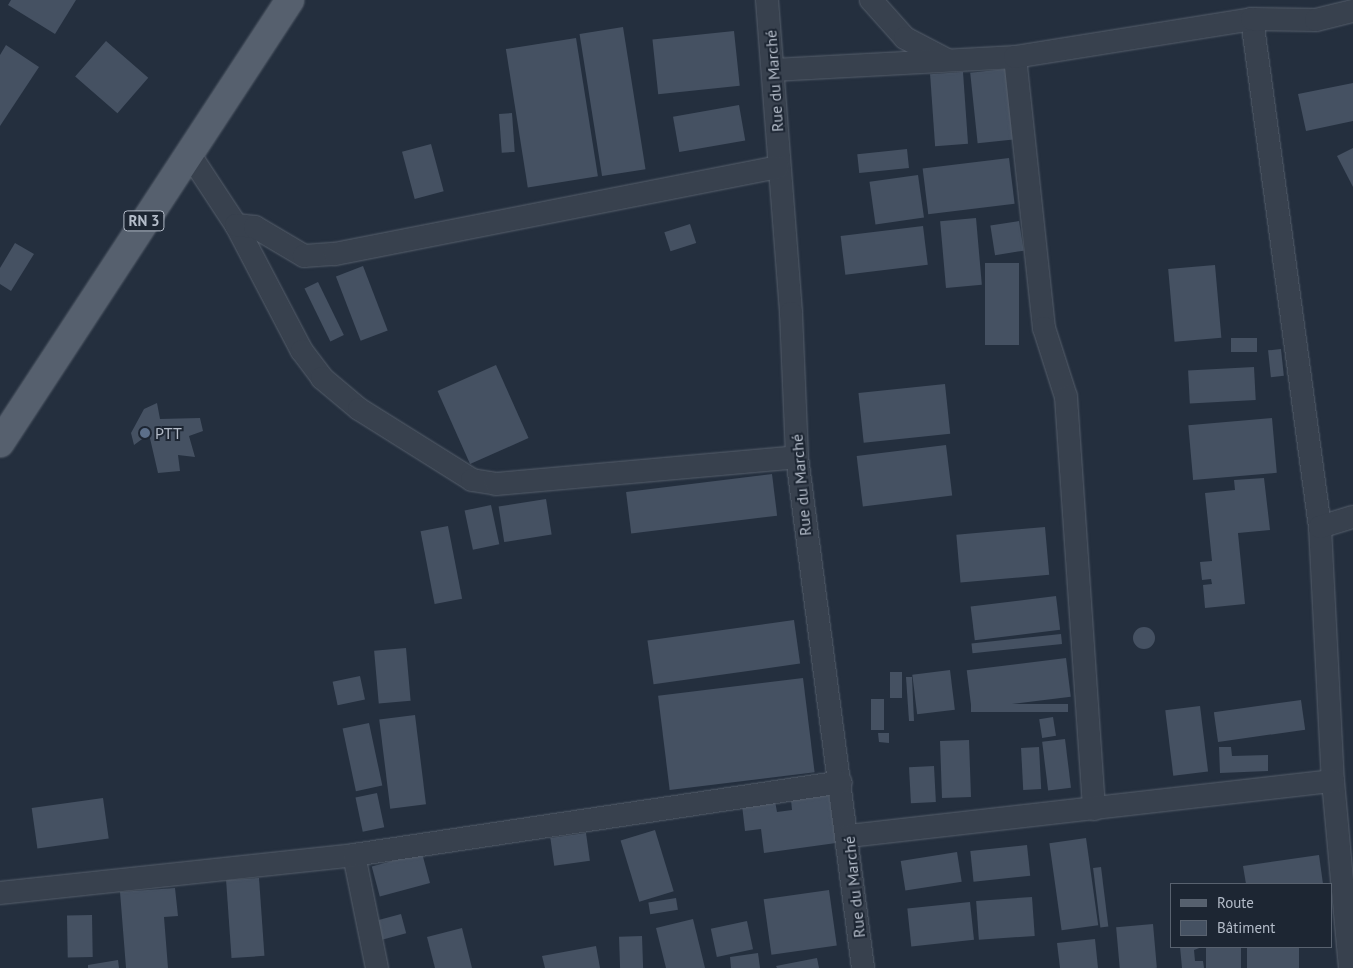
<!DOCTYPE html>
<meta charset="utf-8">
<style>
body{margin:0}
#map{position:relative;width:1353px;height:968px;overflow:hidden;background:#242f3e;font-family:"PT Sans",sans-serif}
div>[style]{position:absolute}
.building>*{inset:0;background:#455162;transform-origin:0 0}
.round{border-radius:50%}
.roads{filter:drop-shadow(0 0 1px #565f6c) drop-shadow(0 0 1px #565f6c)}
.minor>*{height:22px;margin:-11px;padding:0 11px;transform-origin:11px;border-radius:11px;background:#38414e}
.primary>*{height:28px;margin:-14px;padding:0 14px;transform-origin:14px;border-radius:14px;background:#56606e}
.dots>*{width:14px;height:14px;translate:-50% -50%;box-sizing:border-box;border:2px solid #1d2633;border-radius:50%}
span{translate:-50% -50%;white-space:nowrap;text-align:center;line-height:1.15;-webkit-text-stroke:4px #1d2633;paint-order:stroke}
.shield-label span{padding:1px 4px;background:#1d2633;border:1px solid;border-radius:4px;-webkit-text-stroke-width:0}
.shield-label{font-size:15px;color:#b4bcc9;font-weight:700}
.street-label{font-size:16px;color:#b4bcc9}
.poi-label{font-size:16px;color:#b4bcc9}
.left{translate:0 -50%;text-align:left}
.legend{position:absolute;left:1170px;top:883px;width:162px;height:65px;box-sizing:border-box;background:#1d2633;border:1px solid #59626f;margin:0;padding:6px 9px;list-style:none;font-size:15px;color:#b4bcc9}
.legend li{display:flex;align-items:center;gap:10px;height:25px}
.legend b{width:25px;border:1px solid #59626f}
</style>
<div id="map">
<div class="building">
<i style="clip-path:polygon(11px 0,76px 0,55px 34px,8px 5px)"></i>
<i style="left:623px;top:27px;width:144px;height:44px;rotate:81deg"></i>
<i style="left:734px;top:31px;width:55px;height:82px;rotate:84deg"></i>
<i style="left:576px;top:38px;width:140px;height:71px;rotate:81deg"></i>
<i style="left:106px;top:41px;width:56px;height:47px;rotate:41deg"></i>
<i style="clip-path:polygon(6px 45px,39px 67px,0 126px,0 55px)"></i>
<i style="left:1006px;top:69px;width:71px;height:36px;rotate:84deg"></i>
<i style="left:963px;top:72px;width:72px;height:33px;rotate:86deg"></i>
<i style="clip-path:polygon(1353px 83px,1353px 121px,1306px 131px,1298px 94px)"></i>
<i style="left:739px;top:105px;width:36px;height:67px;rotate:80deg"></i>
<i style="left:512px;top:113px;width:39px;height:13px;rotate:86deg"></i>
<i style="left:431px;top:144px;width:49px;height:30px;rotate:75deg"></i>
<i style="clip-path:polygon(1353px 148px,1353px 187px,1337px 156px)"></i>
<i style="left:907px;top:149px;width:19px;height:50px;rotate:84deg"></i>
<i style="left:1009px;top:158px;width:46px;height:87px;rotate:83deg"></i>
<i style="left:918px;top:175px;width:43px;height:49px;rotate:82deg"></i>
<i style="left:976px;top:218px;width:67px;height:36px;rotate:85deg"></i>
<i style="left:1019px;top:221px;width:30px;height:29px;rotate:81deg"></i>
<i style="left:690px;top:224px;width:20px;height:27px;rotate:72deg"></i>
<i style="left:923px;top:226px;width:39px;height:83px;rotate:83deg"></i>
<i style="clip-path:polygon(15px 243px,34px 254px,11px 291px,0 284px,0 268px)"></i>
<i style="left:985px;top:263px;width:34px;height:82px"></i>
<i style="left:1215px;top:265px;width:73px;height:47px;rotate:85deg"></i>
<i style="left:363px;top:266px;width:69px;height:29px;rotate:69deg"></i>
<i style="left:318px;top:282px;width:59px;height:15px;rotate:64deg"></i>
<i style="left:1257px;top:338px;width:14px;height:26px;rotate:90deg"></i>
<i style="left:1281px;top:349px;width:27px;height:13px;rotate:84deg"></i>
<i style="left:496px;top:365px;width:80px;height:64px;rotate:66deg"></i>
<i style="left:1254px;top:367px;width:33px;height:66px;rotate:87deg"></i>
<i style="left:945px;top:384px;width:50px;height:87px;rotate:84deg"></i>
<i style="clip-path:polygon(157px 403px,160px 419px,200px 418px,203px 431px,189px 436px,195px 457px,178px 455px,180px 471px,158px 473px,149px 434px,134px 445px,131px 433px,144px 409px)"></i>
<i style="left:1272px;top:418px;width:55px;height:84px;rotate:85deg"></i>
<i style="left:946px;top:445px;width:51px;height:90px;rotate:83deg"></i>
<i style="left:772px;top:474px;width:42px;height:147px;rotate:83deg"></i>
<i style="clip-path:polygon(1264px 478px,1270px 530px,1238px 533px,1245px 604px,1205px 608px,1203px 585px,1212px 584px,1211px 579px,1202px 580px,1200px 562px,1212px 561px,1205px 493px,1235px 490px,1234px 480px)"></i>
<i style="left:546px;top:499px;width:36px;height:48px;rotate:81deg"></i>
<i style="left:491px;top:505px;width:40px;height:27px;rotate:78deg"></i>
<i style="left:448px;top:526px;width:74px;height:28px;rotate:79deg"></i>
<i style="left:1045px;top:527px;width:48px;height:89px;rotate:85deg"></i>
<i style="left:1056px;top:596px;width:34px;height:86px;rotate:83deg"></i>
<i style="left:794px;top:620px;width:44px;height:148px;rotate:82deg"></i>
<i class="round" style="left:1133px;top:627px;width:22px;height:22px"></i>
<i style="left:1061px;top:634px;width:10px;height:90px;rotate:84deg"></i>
<i style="left:406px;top:648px;width:53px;height:32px;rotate:85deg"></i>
<i style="left:1066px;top:658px;width:39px;height:100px;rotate:83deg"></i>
<i style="left:950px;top:670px;width:40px;height:38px;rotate:83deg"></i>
<i style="left:890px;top:672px;width:12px;height:26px"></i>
<i style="left:360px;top:676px;width:24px;height:28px;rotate:78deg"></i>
<i style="clip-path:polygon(906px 677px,912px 677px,914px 721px,909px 721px)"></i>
<i style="left:803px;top:678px;width:95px;height:146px;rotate:83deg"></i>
<i style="left:871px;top:699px;width:13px;height:31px"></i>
<i style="left:1301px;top:700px;width:30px;height:88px;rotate:82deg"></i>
<i style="left:1068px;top:704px;width:8px;height:97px;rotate:90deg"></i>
<i style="left:1200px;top:706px;width:66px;height:35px;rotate:83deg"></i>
<i style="left:415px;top:715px;width:90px;height:36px;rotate:83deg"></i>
<i style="left:1053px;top:717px;width:19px;height:14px;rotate:81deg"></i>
<i style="left:369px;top:723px;width:64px;height:27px;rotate:78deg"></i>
<i style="clip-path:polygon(878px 733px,889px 733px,889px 743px,879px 742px)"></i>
<i style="left:1065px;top:739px;width:49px;height:23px;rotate:83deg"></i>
<i style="left:969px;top:740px;width:57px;height:29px;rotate:88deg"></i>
<i style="left:1039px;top:747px;width:42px;height:18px;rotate:87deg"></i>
<i style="clip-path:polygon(1219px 747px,1231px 747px,1232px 756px,1268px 755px,1268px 771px,1220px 773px)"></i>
<i style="left:934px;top:766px;width:36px;height:25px;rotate:87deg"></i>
<i style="left:377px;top:793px;width:35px;height:22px;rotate:78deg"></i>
<i style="clip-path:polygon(829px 795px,836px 843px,764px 853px,761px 829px,745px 831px,742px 805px,775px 801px,777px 812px,792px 810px,791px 800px)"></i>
<i style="left:103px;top:798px;width:41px;height:72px;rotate:82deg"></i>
<i style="left:655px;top:830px;width:64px;height:36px;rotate:73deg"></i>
<i style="left:586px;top:833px;width:28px;height:36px;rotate:82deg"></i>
<i style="left:1086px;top:838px;width:88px;height:37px;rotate:82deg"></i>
<i style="left:1027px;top:845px;width:31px;height:57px;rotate:84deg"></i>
<i style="left:957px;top:852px;width:30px;height:57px;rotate:81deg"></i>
<i style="left:422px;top:853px;width:31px;height:52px;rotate:75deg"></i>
<i style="clip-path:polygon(1319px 855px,1323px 884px,1246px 884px,1243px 866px)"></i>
<i style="left:1101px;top:867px;width:60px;height:8px;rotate:83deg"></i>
<i style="left:259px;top:878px;width:78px;height:33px;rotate:86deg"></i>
<i style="clip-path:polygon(175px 888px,178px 916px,164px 917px,168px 968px,126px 968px,120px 892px)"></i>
<i style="left:829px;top:890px;width:56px;height:66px;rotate:82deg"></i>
<i style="left:1032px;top:897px;width:39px;height:56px;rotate:86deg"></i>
<i style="left:676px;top:898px;width:12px;height:28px;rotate:81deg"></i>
<i style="left:970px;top:902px;width:38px;height:63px;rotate:84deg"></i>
<i style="left:401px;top:914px;width:20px;height:25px;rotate:75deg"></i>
<i style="left:92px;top:915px;width:42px;height:25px;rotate:89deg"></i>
<i style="clip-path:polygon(693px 919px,705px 968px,666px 968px,656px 928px)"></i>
<i style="left:747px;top:921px;width:29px;height:37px;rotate:78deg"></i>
<i style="left:1153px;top:924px;width:44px;height:37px;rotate:85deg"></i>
<i style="clip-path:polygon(462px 928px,472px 968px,435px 968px,427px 937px)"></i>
<i style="left:642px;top:936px;width:32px;height:23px;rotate:88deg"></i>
<i style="clip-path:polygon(1095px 939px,1098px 968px,1060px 968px,1057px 943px)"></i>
<i style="clip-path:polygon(596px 946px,600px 968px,545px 968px,542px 956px)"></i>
<i style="clip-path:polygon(1180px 947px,1202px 947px,1194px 950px,1195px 961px,1203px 961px,1204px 968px,1182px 968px)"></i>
<i style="left:1206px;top:947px;width:35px;height:21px"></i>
<i style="left:1247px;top:947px;width:52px;height:21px"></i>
<i style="clip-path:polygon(758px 953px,760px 968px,731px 968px,730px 957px)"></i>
<i style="clip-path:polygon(817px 958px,819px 968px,777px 968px,776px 966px)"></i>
<i style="clip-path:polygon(118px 960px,119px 968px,88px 968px,88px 965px)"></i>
</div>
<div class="roads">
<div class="minor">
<i style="left:767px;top:0;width:314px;rotate:85.6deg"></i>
<i style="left:791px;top:313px;width:144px;rotate:87.6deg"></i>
<i style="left:797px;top:457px;width:515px;rotate:82.64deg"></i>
<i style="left:871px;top:0;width:51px;rotate:48.2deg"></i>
<i style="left:905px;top:38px;width:47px;rotate:27.6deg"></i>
<i style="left:1252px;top:19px;width:513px;rotate:82.38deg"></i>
<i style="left:1320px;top:527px;width:254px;rotate:87.1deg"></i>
<i style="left:1333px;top:781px;width:188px;rotate:84.8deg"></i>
<i style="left:1015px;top:57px;width:273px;rotate:83.9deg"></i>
<i style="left:1044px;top:328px;width:72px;rotate:72.3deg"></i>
<i style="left:1066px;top:397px;width:413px;rotate:86.1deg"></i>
<i style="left:775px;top:70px;width:240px;rotate:-3.1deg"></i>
<i style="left:1015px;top:57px;width:240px;rotate:-9.1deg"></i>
<i style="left:1252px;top:19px;width:64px;rotate:0.9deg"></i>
<i style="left:1316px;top:20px;width:38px;rotate:-14deg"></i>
<i style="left:188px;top:152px;width:87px;rotate:56.7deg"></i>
<i style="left:236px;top:225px;width:142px;rotate:62.4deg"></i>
<i style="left:302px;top:351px;width:34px;rotate:53deg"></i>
<i style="left:322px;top:378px;width:48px;rotate:40deg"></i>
<i style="left:359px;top:409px;width:133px;rotate:32.1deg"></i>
<i style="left:472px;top:480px;width:24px;rotate:9deg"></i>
<i style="left:496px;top:484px;width:302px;rotate:-5.1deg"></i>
<i style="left:236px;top:225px;width:19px;rotate:6deg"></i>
<i style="left:255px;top:227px;width:57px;rotate:30.6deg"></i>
<i style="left:304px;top:256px;width:31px;rotate:-4deg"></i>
<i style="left:335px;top:254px;width:451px;rotate:-11.1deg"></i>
<i style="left:1320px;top:527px;width:34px;rotate:-17deg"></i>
<i style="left:849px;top:836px;width:487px;rotate:-6.5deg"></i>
<i style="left:354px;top:855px;width:115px;rotate:78.5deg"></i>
<i style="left:0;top:893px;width:356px;rotate:-6.1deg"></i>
<i style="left:354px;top:855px;width:492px;rotate:-8.5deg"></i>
</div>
<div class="primary">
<i style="left:0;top:443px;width:529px;rotate:-56.79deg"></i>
</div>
</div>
<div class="dots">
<i style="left:145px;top:433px;background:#5c6f8a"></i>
</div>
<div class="shield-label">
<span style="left:144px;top:221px">RN 3</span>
</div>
<div class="street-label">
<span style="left:774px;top:81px;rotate:-94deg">Rue du Marché</span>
<span style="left:801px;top:485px;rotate:-95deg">Rue du Marché</span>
<span style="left:854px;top:887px;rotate:-96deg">Rue du Marché</span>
</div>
<div class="poi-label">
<span class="left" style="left:155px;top:433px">PTT</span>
</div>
<ul class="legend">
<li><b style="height:6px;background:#56606e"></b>Route</li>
<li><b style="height:14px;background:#455162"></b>Bâtiment</li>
</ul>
</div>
